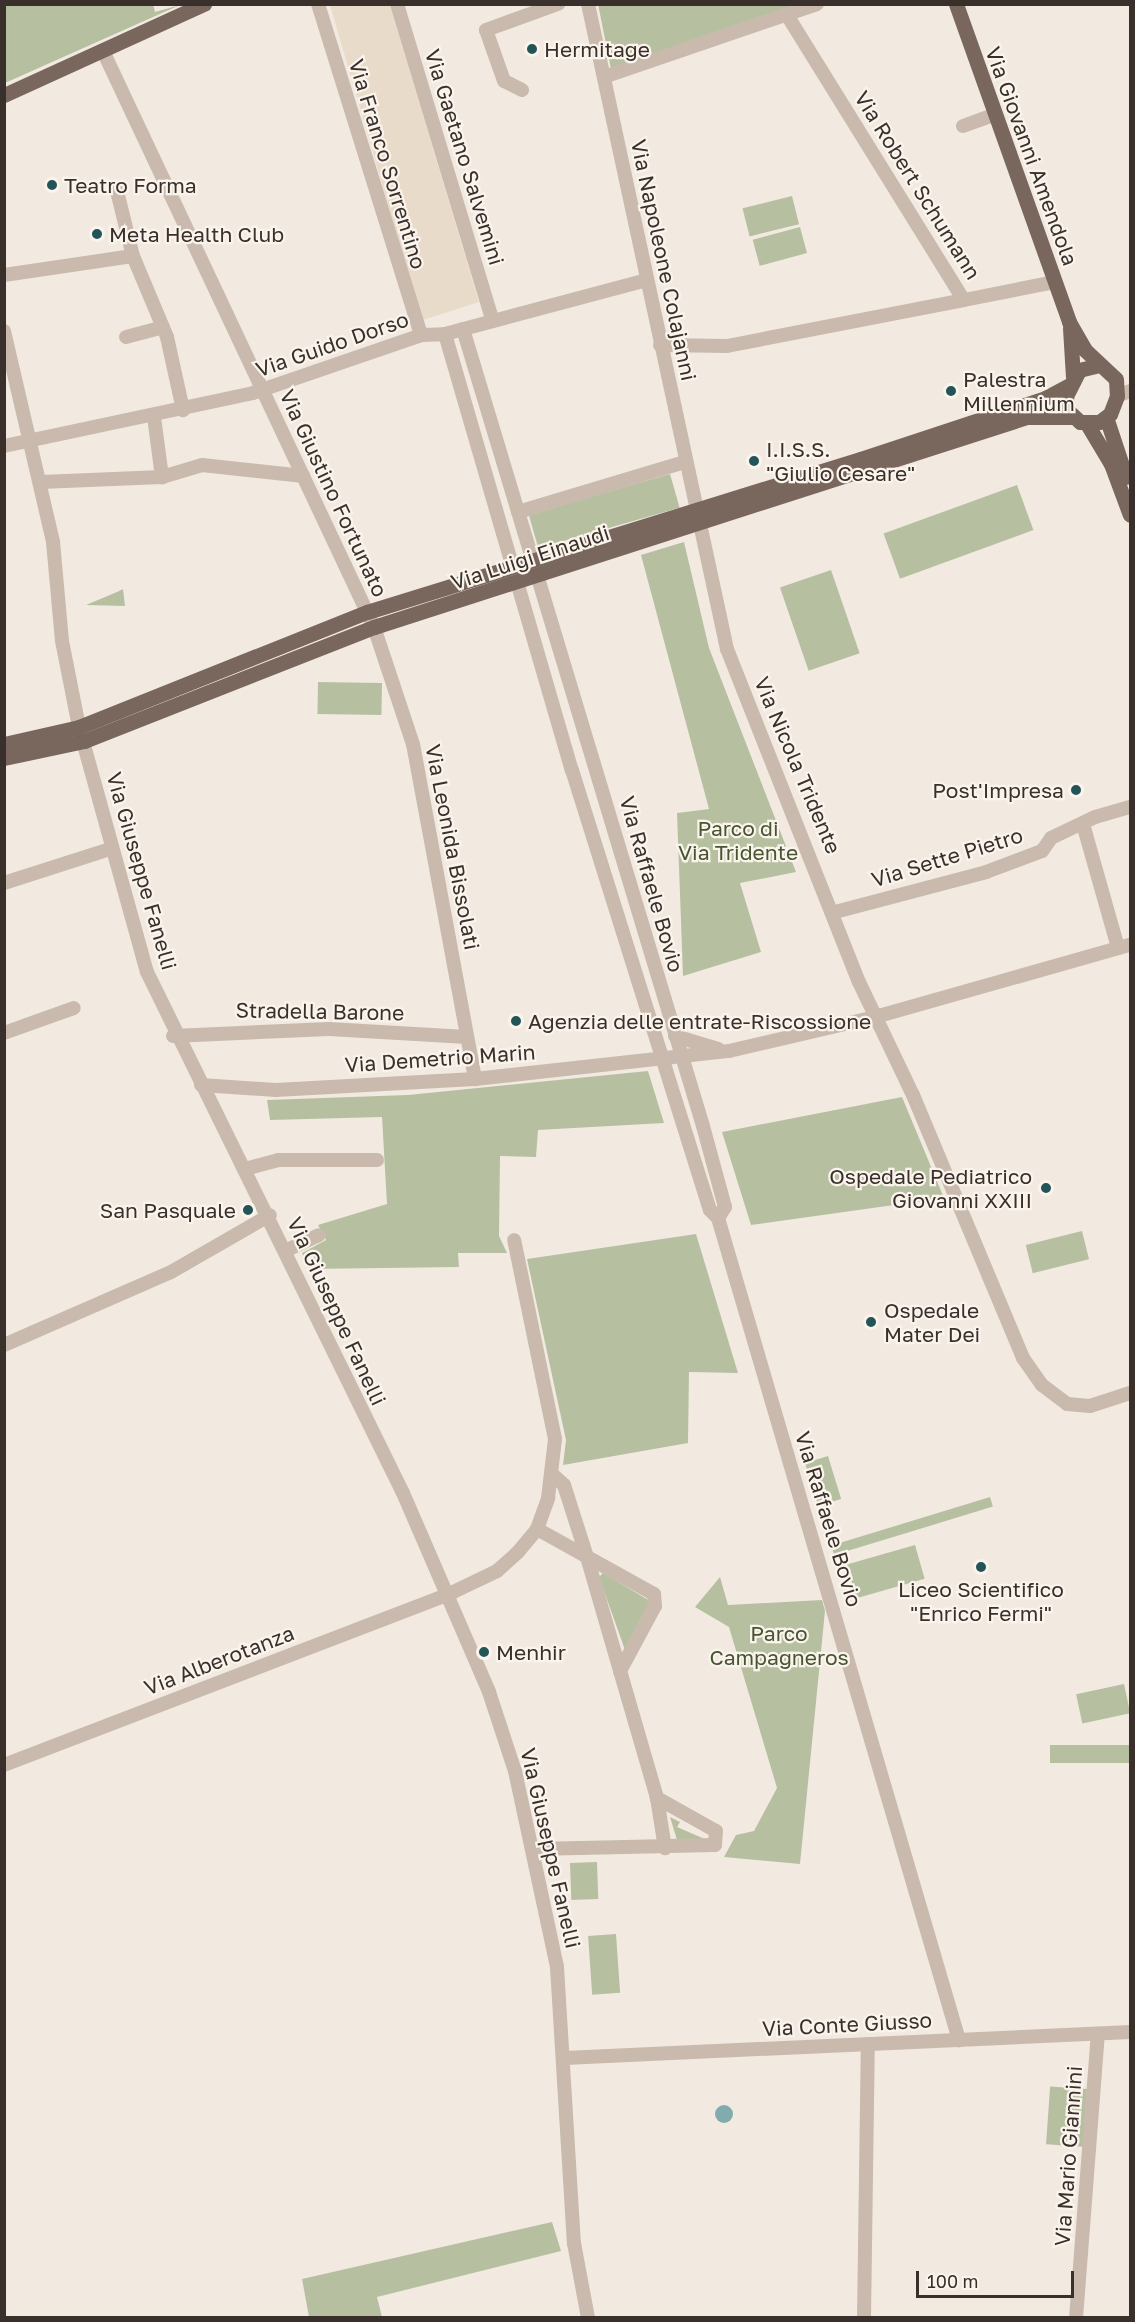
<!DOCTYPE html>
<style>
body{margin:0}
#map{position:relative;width:1135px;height:2322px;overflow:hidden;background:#f2eae1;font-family:"Golos Text",sans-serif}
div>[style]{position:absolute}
.green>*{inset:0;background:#b6c0a1;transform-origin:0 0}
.plaza>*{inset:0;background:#e9dbc9}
.water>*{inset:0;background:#82abad}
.round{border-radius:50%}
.minor>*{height:14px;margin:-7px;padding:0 7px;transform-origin:7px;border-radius:7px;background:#cabaad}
.major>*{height:15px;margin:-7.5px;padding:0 7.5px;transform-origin:7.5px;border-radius:7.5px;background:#79675e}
.dots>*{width:16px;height:16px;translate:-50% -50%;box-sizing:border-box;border:3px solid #faf4ed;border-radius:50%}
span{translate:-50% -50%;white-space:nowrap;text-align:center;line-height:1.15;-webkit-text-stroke:4.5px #faf4ed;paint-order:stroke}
.poi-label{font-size:21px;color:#39302b}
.left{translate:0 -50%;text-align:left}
.right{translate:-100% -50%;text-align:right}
.street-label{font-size:21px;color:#39302b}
.park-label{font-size:21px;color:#485531}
.frame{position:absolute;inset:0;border:6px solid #39302b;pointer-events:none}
.scale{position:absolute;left:916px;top:2271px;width:158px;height:27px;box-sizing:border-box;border:3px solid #39302b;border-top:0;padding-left:8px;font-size:18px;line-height:21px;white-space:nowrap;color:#39302b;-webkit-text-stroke:4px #faf4ed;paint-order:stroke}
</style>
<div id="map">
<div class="green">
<i style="clip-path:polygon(153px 4px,155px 12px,180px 5px,5px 83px,5px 5px)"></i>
<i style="clip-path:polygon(598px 4px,797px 5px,611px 69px)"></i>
<i style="left:792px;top:196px;width:29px;height:51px;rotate:76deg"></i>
<i style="left:800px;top:227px;width:27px;height:49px;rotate:75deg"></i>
<i style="left:670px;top:474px;width:35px;height:147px;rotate:74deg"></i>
<i style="left:1017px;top:485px;width:48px;height:142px;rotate:70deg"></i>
<i style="clip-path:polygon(684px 542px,709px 648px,796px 872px,740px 883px,761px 952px,683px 976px,677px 813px,709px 809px,641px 555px)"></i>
<i style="left:831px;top:570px;width:88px;height:54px;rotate:71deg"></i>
<i style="clip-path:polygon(123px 589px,125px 606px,86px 605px,117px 592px)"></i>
<i style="left:318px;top:682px;width:64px;height:32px;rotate:1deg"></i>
<i style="clip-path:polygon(648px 1071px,664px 1123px,538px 1130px,536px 1157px,500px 1156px,499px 1236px,507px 1253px,458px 1253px,459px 1267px,309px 1269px,302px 1253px,326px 1240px,318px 1225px,387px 1204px,382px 1117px,270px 1120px,267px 1100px,408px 1095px)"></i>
<i style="clip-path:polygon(902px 1097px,944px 1198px,751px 1225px,722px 1132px)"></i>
<i style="left:1082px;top:1231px;width:29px;height:58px;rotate:76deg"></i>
<i style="clip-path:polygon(696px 1234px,738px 1373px,689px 1372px,688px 1443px,563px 1465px,566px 1440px,527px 1259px)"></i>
<i style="left:828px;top:1456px;width:45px;height:24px;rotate:73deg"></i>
<i style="left:990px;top:1497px;width:10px;height:166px;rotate:73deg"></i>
<i style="left:915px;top:1545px;width:35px;height:71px;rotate:74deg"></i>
<i style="clip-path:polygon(603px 1573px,650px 1601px,625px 1650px,599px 1577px)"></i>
<i style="clip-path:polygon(720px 1577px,728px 1605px,822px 1600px,825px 1611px,800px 1864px,724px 1857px,736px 1835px,754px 1831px,777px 1788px,729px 1627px,695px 1607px)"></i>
<i style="left:1124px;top:1684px;width:30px;height:49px;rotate:78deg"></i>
<i style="left:1130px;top:1745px;width:18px;height:80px;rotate:90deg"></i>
<i style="clip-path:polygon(670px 1817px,680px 1822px,677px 1827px,707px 1840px,677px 1840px)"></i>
<i style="left:597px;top:1862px;width:37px;height:27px;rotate:88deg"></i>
<i style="left:616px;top:1934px;width:59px;height:28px;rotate:86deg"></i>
<i style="left:1087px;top:2089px;width:58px;height:37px;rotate:94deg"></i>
<i style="clip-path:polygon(552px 2222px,561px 2251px,377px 2297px,382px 2317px,309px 2317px,302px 2279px)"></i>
</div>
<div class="plaza">
<i style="clip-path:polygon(330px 5px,390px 5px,479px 302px,423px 320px,420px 314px)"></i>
</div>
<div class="water">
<i class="round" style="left:715px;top:2105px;width:18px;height:18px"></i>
</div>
<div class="minor">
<i style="left:318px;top:4px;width:347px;rotate:72.7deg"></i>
<i style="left:397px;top:4px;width:331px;rotate:73.2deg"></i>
<i style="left:588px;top:4px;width:660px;rotate:77.84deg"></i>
<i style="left:727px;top:649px;width:358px;rotate:68.4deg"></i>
<i style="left:859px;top:982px;width:125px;rotate:64.5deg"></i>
<i style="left:913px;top:1095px;width:285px;rotate:67.3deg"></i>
<i style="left:1023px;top:1358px;width:33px;rotate:55deg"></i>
<i style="left:1042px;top:1385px;width:31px;rotate:37deg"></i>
<i style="left:1067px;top:1404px;width:23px;rotate:5deg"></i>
<i style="left:1090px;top:1406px;width:42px;rotate:-18deg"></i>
<i style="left:787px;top:15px;width:335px;rotate:58.2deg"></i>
<i style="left:964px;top:300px;width:93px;rotate:-11.2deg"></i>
<i style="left:103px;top:51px;width:637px;rotate:64.8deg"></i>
<i style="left:374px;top:627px;width:123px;rotate:71.6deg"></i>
<i style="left:413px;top:744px;width:341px;rotate:79.5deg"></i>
<i style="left:604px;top:77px;width:225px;rotate:-18.9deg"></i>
<i style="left:522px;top:90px;width:20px;rotate:-153deg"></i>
<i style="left:504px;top:81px;width:54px;rotate:-109.4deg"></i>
<i style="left:486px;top:30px;width:77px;rotate:-19.9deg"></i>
<i style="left:963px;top:126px;width:32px;rotate:-20deg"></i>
<i style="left:117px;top:191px;width:67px;rotate:76.2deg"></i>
<i style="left:133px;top:256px;width:88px;rotate:67.2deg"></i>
<i style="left:167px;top:337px;width:75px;rotate:77.6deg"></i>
<i style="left:4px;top:275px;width:130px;rotate:-8.4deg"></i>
<i style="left:463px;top:329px;width:832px;rotate:73.24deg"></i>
<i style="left:703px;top:1126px;width:84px;rotate:74.8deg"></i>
<i style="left:725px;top:1207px;width:13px;rotate:122deg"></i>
<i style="left:4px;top:331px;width:217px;rotate:76.9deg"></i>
<i style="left:53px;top:542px;width:99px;rotate:84.8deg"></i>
<i style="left:62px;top:641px;width:88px;rotate:78.8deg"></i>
<i style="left:79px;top:727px;width:254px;rotate:74.5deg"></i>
<i style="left:147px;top:972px;width:580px;rotate:63.83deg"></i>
<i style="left:403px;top:1493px;width:217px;rotate:66.6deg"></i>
<i style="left:489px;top:1692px;width:83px;rotate:71.8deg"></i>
<i style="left:515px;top:1771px;width:200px;rotate:77.9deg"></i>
<i style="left:557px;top:1967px;width:277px;rotate:86.5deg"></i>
<i style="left:574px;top:2243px;width:76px;rotate:79.4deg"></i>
<i style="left:445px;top:334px;width:454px;rotate:73.8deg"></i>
<i style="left:572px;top:770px;width:461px;rotate:72.6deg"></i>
<i style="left:710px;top:1210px;width:11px;rotate:45deg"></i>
<i style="left:718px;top:1218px;width:857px;rotate:73.66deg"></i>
<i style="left:126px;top:337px;width:38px;rotate:-15deg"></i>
<i style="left:660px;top:345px;width:67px;rotate:0.9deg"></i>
<i style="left:727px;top:346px;width:241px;rotate:-11deg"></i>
<i style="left:1117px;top:396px;width:14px;rotate:-21deg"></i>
<i style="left:154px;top:417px;width:61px;rotate:82.4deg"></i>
<i style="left:4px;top:446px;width:255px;rotate:-12deg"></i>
<i style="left:253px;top:393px;width:178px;rotate:-19deg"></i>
<i style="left:421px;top:335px;width:24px;rotate:-2deg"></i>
<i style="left:445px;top:334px;width:208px;rotate:-15deg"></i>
<i style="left:41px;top:482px;width:121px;rotate:-2.4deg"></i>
<i style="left:162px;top:477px;width:42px;rotate:-16.7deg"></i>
<i style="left:202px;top:465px;width:102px;rotate:6.2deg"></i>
<i style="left:518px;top:512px;width:174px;rotate:-16.7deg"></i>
<i style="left:1083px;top:824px;width:129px;rotate:74.2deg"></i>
<i style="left:4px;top:883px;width:111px;rotate:-17.8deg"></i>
<i style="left:835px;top:912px;width:156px;rotate:-14.8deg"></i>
<i style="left:986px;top:872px;width:60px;rotate:-20.6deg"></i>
<i style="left:1042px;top:851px;width:16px;rotate:-55deg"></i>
<i style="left:1051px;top:838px;width:49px;rotate:-25.5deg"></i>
<i style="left:1095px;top:817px;width:36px;rotate:-16deg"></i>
<i style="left:4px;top:1033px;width:74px;rotate:-19.7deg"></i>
<i style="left:173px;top:1036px;width:156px;rotate:-2.6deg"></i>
<i style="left:329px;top:1029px;width:138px;rotate:3.3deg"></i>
<i style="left:675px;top:1036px;width:45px;rotate:16.8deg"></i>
<i style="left:201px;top:1085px;width:75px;rotate:3.8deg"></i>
<i style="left:276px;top:1090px;width:199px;rotate:-3.2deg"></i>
<i style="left:475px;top:1079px;width:256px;rotate:-6.3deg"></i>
<i style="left:729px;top:1051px;width:150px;rotate:-13.1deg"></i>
<i style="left:875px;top:1017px;width:265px;rotate:-15.8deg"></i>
<i style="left:245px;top:1169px;width:34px;rotate:-15deg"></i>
<i style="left:278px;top:1160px;width:99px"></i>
<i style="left:287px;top:1250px;width:35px;rotate:-25deg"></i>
<i style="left:4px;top:1345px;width:182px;rotate:-23.6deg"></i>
<i style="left:171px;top:1272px;width:114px;rotate:-29.9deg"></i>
<i style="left:553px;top:1475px;width:15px;rotate:42deg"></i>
<i style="left:564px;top:1485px;width:76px;rotate:72.3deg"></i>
<i style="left:587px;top:1557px;width:251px;rotate:73.8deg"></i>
<i style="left:657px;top:1798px;width:51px;rotate:80.9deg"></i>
<i style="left:537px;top:1529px;width:134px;rotate:29.1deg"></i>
<i style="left:654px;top:1594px;width:12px;rotate:85deg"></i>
<i style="left:655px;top:1606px;width:74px;rotate:118.3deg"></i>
<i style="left:4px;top:1765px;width:477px;rotate:-21deg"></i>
<i style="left:449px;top:1594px;width:53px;rotate:-25.6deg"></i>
<i style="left:497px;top:1571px;width:28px;rotate:-42deg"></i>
<i style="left:518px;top:1552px;width:30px;rotate:-50deg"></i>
<i style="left:537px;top:1529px;width:33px;rotate:-70deg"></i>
<i style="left:548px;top:1498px;width:59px;rotate:-83.2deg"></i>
<i style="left:555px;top:1439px;width:203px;rotate:-101.6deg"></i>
<i style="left:534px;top:1849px;width:181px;rotate:-1.3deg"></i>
<i style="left:715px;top:1845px;width:14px;rotate:-86deg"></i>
<i style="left:716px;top:1831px;width:68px;rotate:-150.8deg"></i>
<i style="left:565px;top:2058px;width:566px;rotate:-2.63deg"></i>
<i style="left:864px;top:2318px;width:274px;rotate:-89.2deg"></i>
<i style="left:1076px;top:2318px;width:285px;rotate:-85.6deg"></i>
</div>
<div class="major">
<i style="left:956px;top:4px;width:337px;rotate:70.4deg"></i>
<i style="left:1069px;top:322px;width:32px;rotate:60deg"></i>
<i style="left:1085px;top:350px;width:42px;rotate:43.1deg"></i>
<i style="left:1116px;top:379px;width:17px;rotate:87deg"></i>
<i style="left:1117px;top:396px;width:19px;rotate:111deg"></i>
<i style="left:1110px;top:414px;width:14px;rotate:144deg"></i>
<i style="left:1099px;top:422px;width:19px;rotate:180deg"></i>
<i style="left:1080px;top:422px;width:18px;rotate:-137deg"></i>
<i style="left:1067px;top:410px;width:14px;rotate:-94deg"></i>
<i style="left:1066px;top:396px;width:29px;rotate:-63deg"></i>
<i style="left:1079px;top:370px;width:21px;rotate:-14deg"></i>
<i style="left:4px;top:95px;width:220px;rotate:-24.5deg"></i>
<i style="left:1070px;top:328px;width:49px;rotate:86.5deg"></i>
<i style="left:1106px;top:417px;width:63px;rotate:71.6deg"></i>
<i style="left:1087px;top:424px;width:47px;rotate:59deg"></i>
<i style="left:1111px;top:464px;width:54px;rotate:69.6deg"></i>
<i style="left:4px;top:744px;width:77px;rotate:-12.8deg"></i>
<i style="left:79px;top:727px;width:310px;rotate:-21.8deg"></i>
<i style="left:367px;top:612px;width:516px;rotate:-17.24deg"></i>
<i style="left:860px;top:459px;width:195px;rotate:-18.2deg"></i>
<i style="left:1045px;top:398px;width:27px;rotate:-28deg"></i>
<i style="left:4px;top:758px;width:82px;rotate:-12deg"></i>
<i style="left:84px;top:741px;width:312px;rotate:-21.5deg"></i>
<i style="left:374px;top:627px;width:686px;rotate:-17.83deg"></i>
<i style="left:1027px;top:417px;width:45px"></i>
</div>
<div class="dots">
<i style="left:532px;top:49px;background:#235458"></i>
<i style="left:52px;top:185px;background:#235458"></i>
<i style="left:97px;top:234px;background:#235458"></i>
<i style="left:951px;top:391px;background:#235458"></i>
<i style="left:754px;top:461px;background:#235458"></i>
<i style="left:1076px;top:790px;background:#235458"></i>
<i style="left:516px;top:1021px;background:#235458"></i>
<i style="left:1046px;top:1188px;background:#235458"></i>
<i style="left:248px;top:1210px;background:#235458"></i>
<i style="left:871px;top:1322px;background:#235458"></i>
<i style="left:981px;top:1567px;background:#235458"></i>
<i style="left:484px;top:1652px;background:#235458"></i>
</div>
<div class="poi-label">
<span class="left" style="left:544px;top:49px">Hermitage</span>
<span class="left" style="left:64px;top:185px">Teatro Forma</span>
<span class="left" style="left:109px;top:234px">Meta Health Club</span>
<span class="left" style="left:963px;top:391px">Palestra<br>Millennium</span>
<span class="left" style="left:766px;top:461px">I.I.S.S.<br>"Giulio Cesare"</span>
<span class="right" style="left:1064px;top:790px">Post'Impresa</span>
<span class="left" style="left:528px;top:1021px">Agenzia delle entrate-Riscossione</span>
<span class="right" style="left:1032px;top:1188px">Ospedale Pediatrico<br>Giovanni XXIII</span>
<span class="right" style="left:236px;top:1210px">San Pasquale</span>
<span class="left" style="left:884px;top:1322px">Ospedale<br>Mater Dei</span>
<span style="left:981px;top:1601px">Liceo Scientifico<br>"Enrico Fermi"</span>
<span class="left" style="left:496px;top:1652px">Menhir</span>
</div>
<div class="street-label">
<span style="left:1032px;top:156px;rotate:70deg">Via Giovanni Amendola</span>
<span style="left:465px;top:157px;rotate:73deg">Via Gaetano Salvemini</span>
<span style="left:388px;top:164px;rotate:73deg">Via Franco Sorrentino</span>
<span style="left:918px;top:185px;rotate:58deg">Via Robert Schumann</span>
<span style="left:664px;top:260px;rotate:78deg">Via Napoleone Colajanni</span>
<span style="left:332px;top:344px;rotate:-19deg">Via Guido Dorso</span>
<span style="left:334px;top:493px;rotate:65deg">Via Giustino Fortunato</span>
<span style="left:530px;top:557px;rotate:-18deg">Via Luigi Einaudi</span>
<span style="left:798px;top:765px;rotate:67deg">Via Nicola Tridente</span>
<span style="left:453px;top:847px;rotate:79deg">Via Leonida Bissolati</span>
<span style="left:947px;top:857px;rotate:-17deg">Via Sette Pietro</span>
<span style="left:142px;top:871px;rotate:74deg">Via Giuseppe Fanelli</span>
<span style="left:652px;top:884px;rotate:74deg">Via Raffaele Bovio</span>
<span style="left:320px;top:1011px;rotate:1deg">Stradella Barone</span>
<span style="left:440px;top:1058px;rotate:-4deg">Via Demetrio Marin</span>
<span style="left:337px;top:1311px;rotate:65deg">Via Giuseppe Fanelli</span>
<span style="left:829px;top:1519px;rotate:73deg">Via Raffaele Bovio</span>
<span style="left:219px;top:1660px;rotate:-21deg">Via Alberotanza</span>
<span style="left:551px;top:1848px;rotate:77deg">Via Giuseppe Fanelli</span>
<span style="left:847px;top:2024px;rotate:-3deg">Via Conte Giusso</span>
<span style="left:1068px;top:2156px;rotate:-86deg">Via Mario Giannini</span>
</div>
<div class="park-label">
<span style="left:738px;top:840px">Parco di<br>Via Tridente</span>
<span style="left:779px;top:1645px">Parco<br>Campagneros</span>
</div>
<div class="frame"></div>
<div class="scale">100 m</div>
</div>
